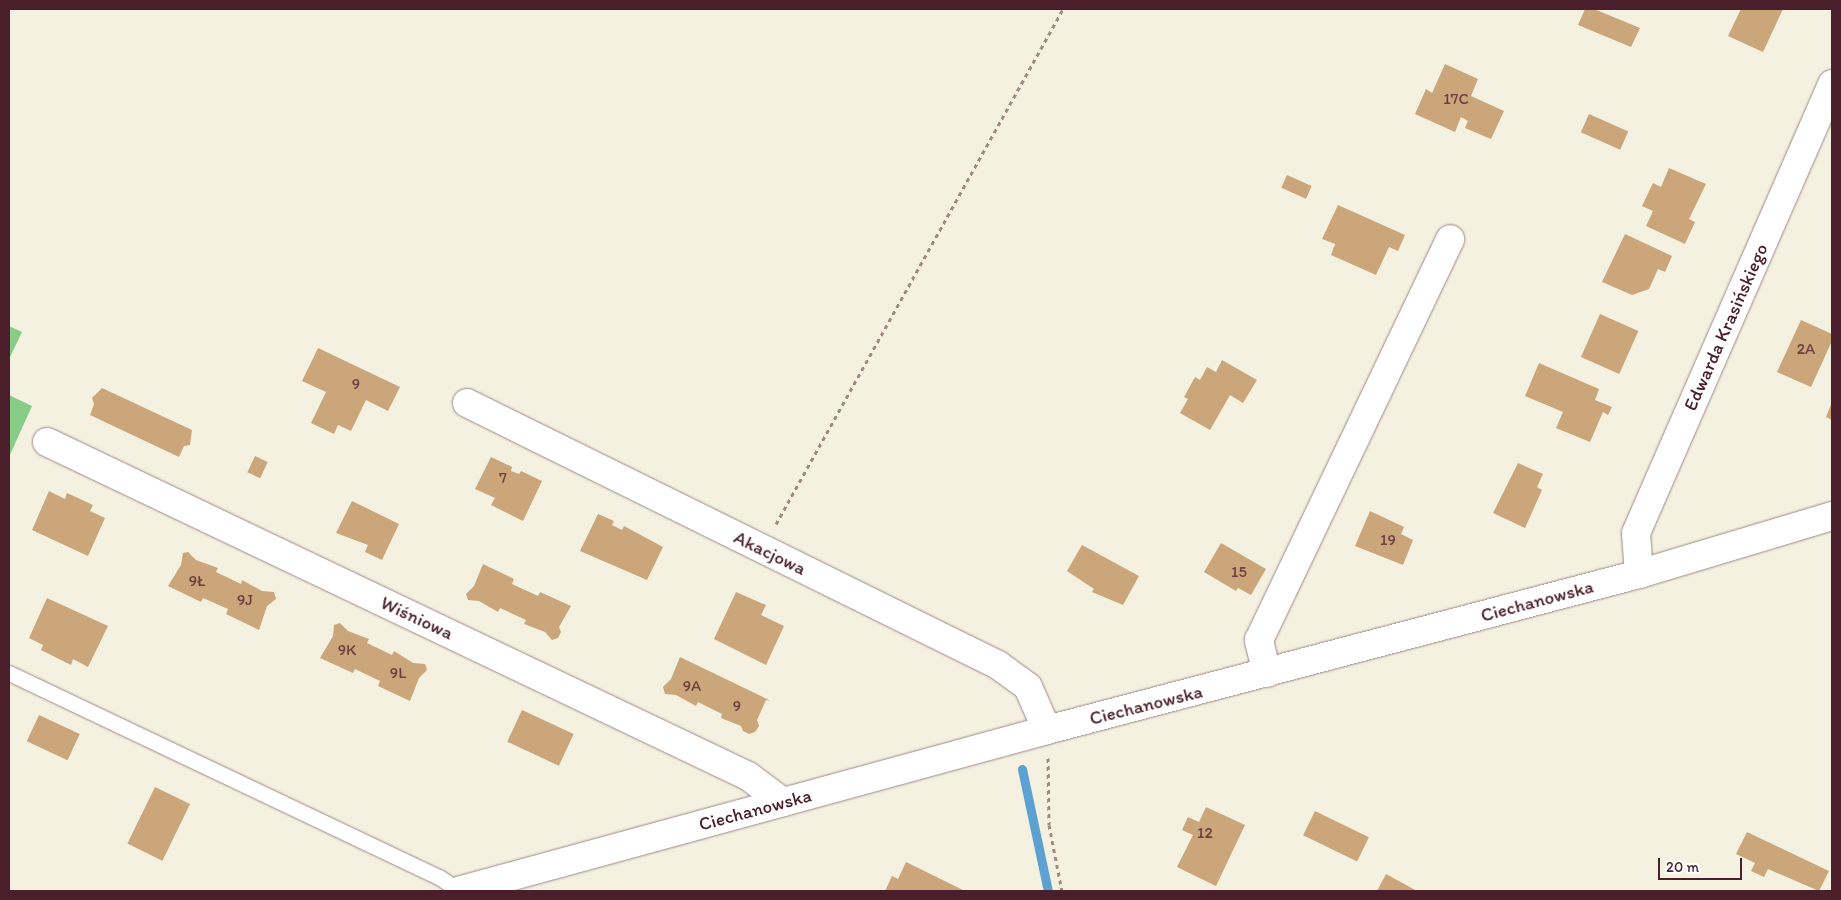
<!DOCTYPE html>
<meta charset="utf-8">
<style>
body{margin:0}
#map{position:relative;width:1841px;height:900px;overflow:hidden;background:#f4f1e1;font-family:Itim,sans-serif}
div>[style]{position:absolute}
.green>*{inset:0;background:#87cd88}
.stream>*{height:9px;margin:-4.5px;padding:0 4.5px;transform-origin:4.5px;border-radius:4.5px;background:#5da1d2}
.building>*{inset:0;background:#cba67a;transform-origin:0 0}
.path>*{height:3px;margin-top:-1.5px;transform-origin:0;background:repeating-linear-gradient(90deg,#9f8886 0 4px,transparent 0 8px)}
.roads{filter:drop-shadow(0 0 1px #9f8886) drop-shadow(0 0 1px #9f8886)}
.lane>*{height:15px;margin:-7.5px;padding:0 7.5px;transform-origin:7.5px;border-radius:7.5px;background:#fff}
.street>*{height:28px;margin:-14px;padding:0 14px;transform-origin:14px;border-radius:14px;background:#fff}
.secondary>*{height:28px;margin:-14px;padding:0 14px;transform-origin:14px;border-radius:14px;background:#fff}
span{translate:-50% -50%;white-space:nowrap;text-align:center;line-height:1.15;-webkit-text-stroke:4px #fff;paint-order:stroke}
.number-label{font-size:16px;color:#6a413f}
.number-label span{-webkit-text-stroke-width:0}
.street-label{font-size:19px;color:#4a1f2b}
.frame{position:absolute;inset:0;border:10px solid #4a1f2b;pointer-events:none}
.scale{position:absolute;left:1658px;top:858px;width:84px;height:22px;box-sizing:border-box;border:2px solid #4a1f2b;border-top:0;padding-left:6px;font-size:15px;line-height:18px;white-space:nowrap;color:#4a1f2b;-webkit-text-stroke:4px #fff;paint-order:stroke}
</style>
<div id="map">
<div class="green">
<i style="clip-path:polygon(9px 326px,22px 332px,9px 359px)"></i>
<i style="clip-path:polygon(9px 395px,32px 406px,9px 457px)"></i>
</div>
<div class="stream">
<i style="left:1022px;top:769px;width:125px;rotate:78deg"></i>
</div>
<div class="building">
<i style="clip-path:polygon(1585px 9px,1594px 9px,1640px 28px,1631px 47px,1578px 25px)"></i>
<i style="clip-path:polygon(1741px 9px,1783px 9px,1763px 52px,1728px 36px)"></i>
<i style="clip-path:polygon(1445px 64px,1478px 79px,1471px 96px,1504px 111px,1491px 139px,1465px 128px,1468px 121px,1461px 117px,1455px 132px,1415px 114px,1426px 89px,1432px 93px)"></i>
<i style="left:1589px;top:114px;width:43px;height:20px;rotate:24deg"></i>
<i style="clip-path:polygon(1669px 168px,1706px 184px,1689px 219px,1695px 222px,1685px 244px,1646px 226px,1653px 211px,1642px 206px,1653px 183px,1661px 187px)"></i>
<i style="left:1287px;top:175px;width:27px;height:14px;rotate:24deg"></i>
<i style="clip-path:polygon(1338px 205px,1405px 235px,1398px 251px,1389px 247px,1376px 275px,1331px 255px,1335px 244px,1322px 239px)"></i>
<i style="clip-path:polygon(1625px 234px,1672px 256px,1665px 272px,1658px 269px,1649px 289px,1632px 295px,1602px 282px)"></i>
<i style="left:1600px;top:314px;width:42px;height:47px;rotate:24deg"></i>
<i style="clip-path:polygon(1801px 320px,1832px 334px,1832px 341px,1811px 387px,1777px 372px)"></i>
<i style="clip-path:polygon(318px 348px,400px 387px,388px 411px,366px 400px,351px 431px,338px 425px,334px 434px,311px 423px,326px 392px,302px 381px)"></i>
<i style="clip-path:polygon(1222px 360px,1257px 380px,1243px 403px,1230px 395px,1210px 430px,1180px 413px,1188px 399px,1184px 397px,1195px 377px,1200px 380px,1207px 367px,1216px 372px)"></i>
<i style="clip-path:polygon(1539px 363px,1599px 389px,1595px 400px,1612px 407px,1608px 415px,1603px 412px,1590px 442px,1556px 428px,1563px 412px,1525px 396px)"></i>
<i style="clip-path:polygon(102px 388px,192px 430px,190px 445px,184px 446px,179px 457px,90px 415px,94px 404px,92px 398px)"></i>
<i style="clip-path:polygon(1832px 402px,1832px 420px,1826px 417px)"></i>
<i style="left:255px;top:456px;width:14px;height:18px;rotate:25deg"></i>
<i style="clip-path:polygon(491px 457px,512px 467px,511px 471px,519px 474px,521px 471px,542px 481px,523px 521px,491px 505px,495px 498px,475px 489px)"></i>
<i style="clip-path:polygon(1518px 463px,1543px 474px,1537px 487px,1542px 490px,1525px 528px,1493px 513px)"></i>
<i style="clip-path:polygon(49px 491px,65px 499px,67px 493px,93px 505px,90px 511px,105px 518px,88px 556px,32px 530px)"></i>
<i style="clip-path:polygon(352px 501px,399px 524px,382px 560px,365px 552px,368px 545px,336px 533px)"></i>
<i style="clip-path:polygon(1370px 511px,1404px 527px,1401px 534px,1413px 540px,1403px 565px,1355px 546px)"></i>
<i style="clip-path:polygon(598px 514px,614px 521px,612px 525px,622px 530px,624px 526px,663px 547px,647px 580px,580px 551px)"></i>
<i style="clip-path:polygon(1221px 543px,1266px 569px,1251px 595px,1238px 588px,1236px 591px,1204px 572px)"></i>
<i style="clip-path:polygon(1082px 545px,1139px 576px,1123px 605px,1092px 592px,1094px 589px,1067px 571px)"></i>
<i style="clip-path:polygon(188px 552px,196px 560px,218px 568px,216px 572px,241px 584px,242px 580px,262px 591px,274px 592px,276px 599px,267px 606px,259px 630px,226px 614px,228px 609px,203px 598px,201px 602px,168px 586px,181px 565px,183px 553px)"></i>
<i style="clip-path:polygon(483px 564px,514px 579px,512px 584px,538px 596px,540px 592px,571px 606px,559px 627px,561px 632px,558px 638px,552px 640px,545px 632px,524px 624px,526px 620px,500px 608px,498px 612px,479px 601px,468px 600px,466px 594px,474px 586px)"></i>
<i style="clip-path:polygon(736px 592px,766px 605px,761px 615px,784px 626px,766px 665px,714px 639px)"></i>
<i style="clip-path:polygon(47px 598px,108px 626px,88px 667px,73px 659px,71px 665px,41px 650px,43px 645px,29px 638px)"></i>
<i style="clip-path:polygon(340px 623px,348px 631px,369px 639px,367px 643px,392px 655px,394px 651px,413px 663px,425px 664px,427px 670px,419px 678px,410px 701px,378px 686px,380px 681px,355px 669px,353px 673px,320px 658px,333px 636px,334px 625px)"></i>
<i style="clip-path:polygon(680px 657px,771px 701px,766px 700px,757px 720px,759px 726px,755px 732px,749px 734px,743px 731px,741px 726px,721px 718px,722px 714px,698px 702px,696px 706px,676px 695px,665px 694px,663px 687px,671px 679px)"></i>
<i style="left:522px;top:710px;width:57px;height:35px;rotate:25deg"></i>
<i style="left:39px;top:715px;width:45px;height:29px;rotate:25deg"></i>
<i style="left:155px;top:787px;width:39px;height:63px;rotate:26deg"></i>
<i style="clip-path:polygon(1206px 807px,1245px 825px,1216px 886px,1177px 867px,1193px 835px,1182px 830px,1188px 817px,1199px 822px)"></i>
<i style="left:1315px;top:811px;width:60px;height:27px;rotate:26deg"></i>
<i style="clip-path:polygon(1747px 832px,1829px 871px,1819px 891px,1768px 869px,1764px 877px,1751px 871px,1755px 863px,1736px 854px)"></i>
<i style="clip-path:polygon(906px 862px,965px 891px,885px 891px,892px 876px,898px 879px)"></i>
<i style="clip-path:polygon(1386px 874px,1417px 891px,1377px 891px)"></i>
</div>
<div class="path">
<i style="left:776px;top:524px;width:590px;rotate:-60.87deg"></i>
<i style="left:1048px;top:758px;width:67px;rotate:89.1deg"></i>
<i style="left:1049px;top:825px;width:67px;rotate:78.9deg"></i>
</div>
<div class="roads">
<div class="lane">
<i style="left:9px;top:673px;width:476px;rotate:25.4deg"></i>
<i style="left:439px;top:877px;width:25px;rotate:34deg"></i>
</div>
<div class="street">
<i style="left:467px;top:403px;width:592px;rotate:26.26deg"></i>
<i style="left:998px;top:665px;width:37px;rotate:36deg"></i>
<i style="left:1028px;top:687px;width:47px;rotate:66.2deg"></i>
<i style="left:47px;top:442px;width:777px;rotate:25.48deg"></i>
<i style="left:748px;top:776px;width:44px;rotate:36.6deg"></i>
<i style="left:1639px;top:574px;width:41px;rotate:-94.2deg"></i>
<i style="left:1636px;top:533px;width:490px;rotate:-66.4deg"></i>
<i style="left:1267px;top:673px;width:34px;rotate:-104deg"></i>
<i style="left:1259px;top:640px;width:444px;rotate:-64.5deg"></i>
</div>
<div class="secondary">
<i style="left:458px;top:891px;width:611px;rotate:-15.29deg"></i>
<i style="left:1047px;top:730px;width:612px;rotate:-14.76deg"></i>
<i style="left:1639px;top:574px;width:202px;rotate:-16.7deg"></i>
</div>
</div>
<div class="number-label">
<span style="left:1456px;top:99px">17C</span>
<span style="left:1806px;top:349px">2A</span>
<span style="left:356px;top:384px">9</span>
<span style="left:503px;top:478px">7</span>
<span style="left:1388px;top:540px">19</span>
<span style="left:1239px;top:572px">15</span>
<span style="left:197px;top:581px">9Ł</span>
<span style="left:245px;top:600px">9J</span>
<span style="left:347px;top:650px">9K</span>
<span style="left:398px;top:673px">9L</span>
<span style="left:692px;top:686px">9A</span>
<span style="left:737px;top:706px">9</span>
<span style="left:1205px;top:833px">12</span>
</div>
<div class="street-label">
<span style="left:1726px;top:327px;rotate:-66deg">Edwarda Krasińskiego</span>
<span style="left:770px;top:553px;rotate:26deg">Akacjowa</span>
<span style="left:1537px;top:601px;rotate:-15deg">Ciechanowska</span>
<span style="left:417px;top:618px;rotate:25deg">Wiśniowa</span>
<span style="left:1146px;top:705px;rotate:-14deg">Ciechanowska</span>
<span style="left:755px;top:810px;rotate:-15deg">Ciechanowska</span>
</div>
<div class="frame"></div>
<div class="scale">20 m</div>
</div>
